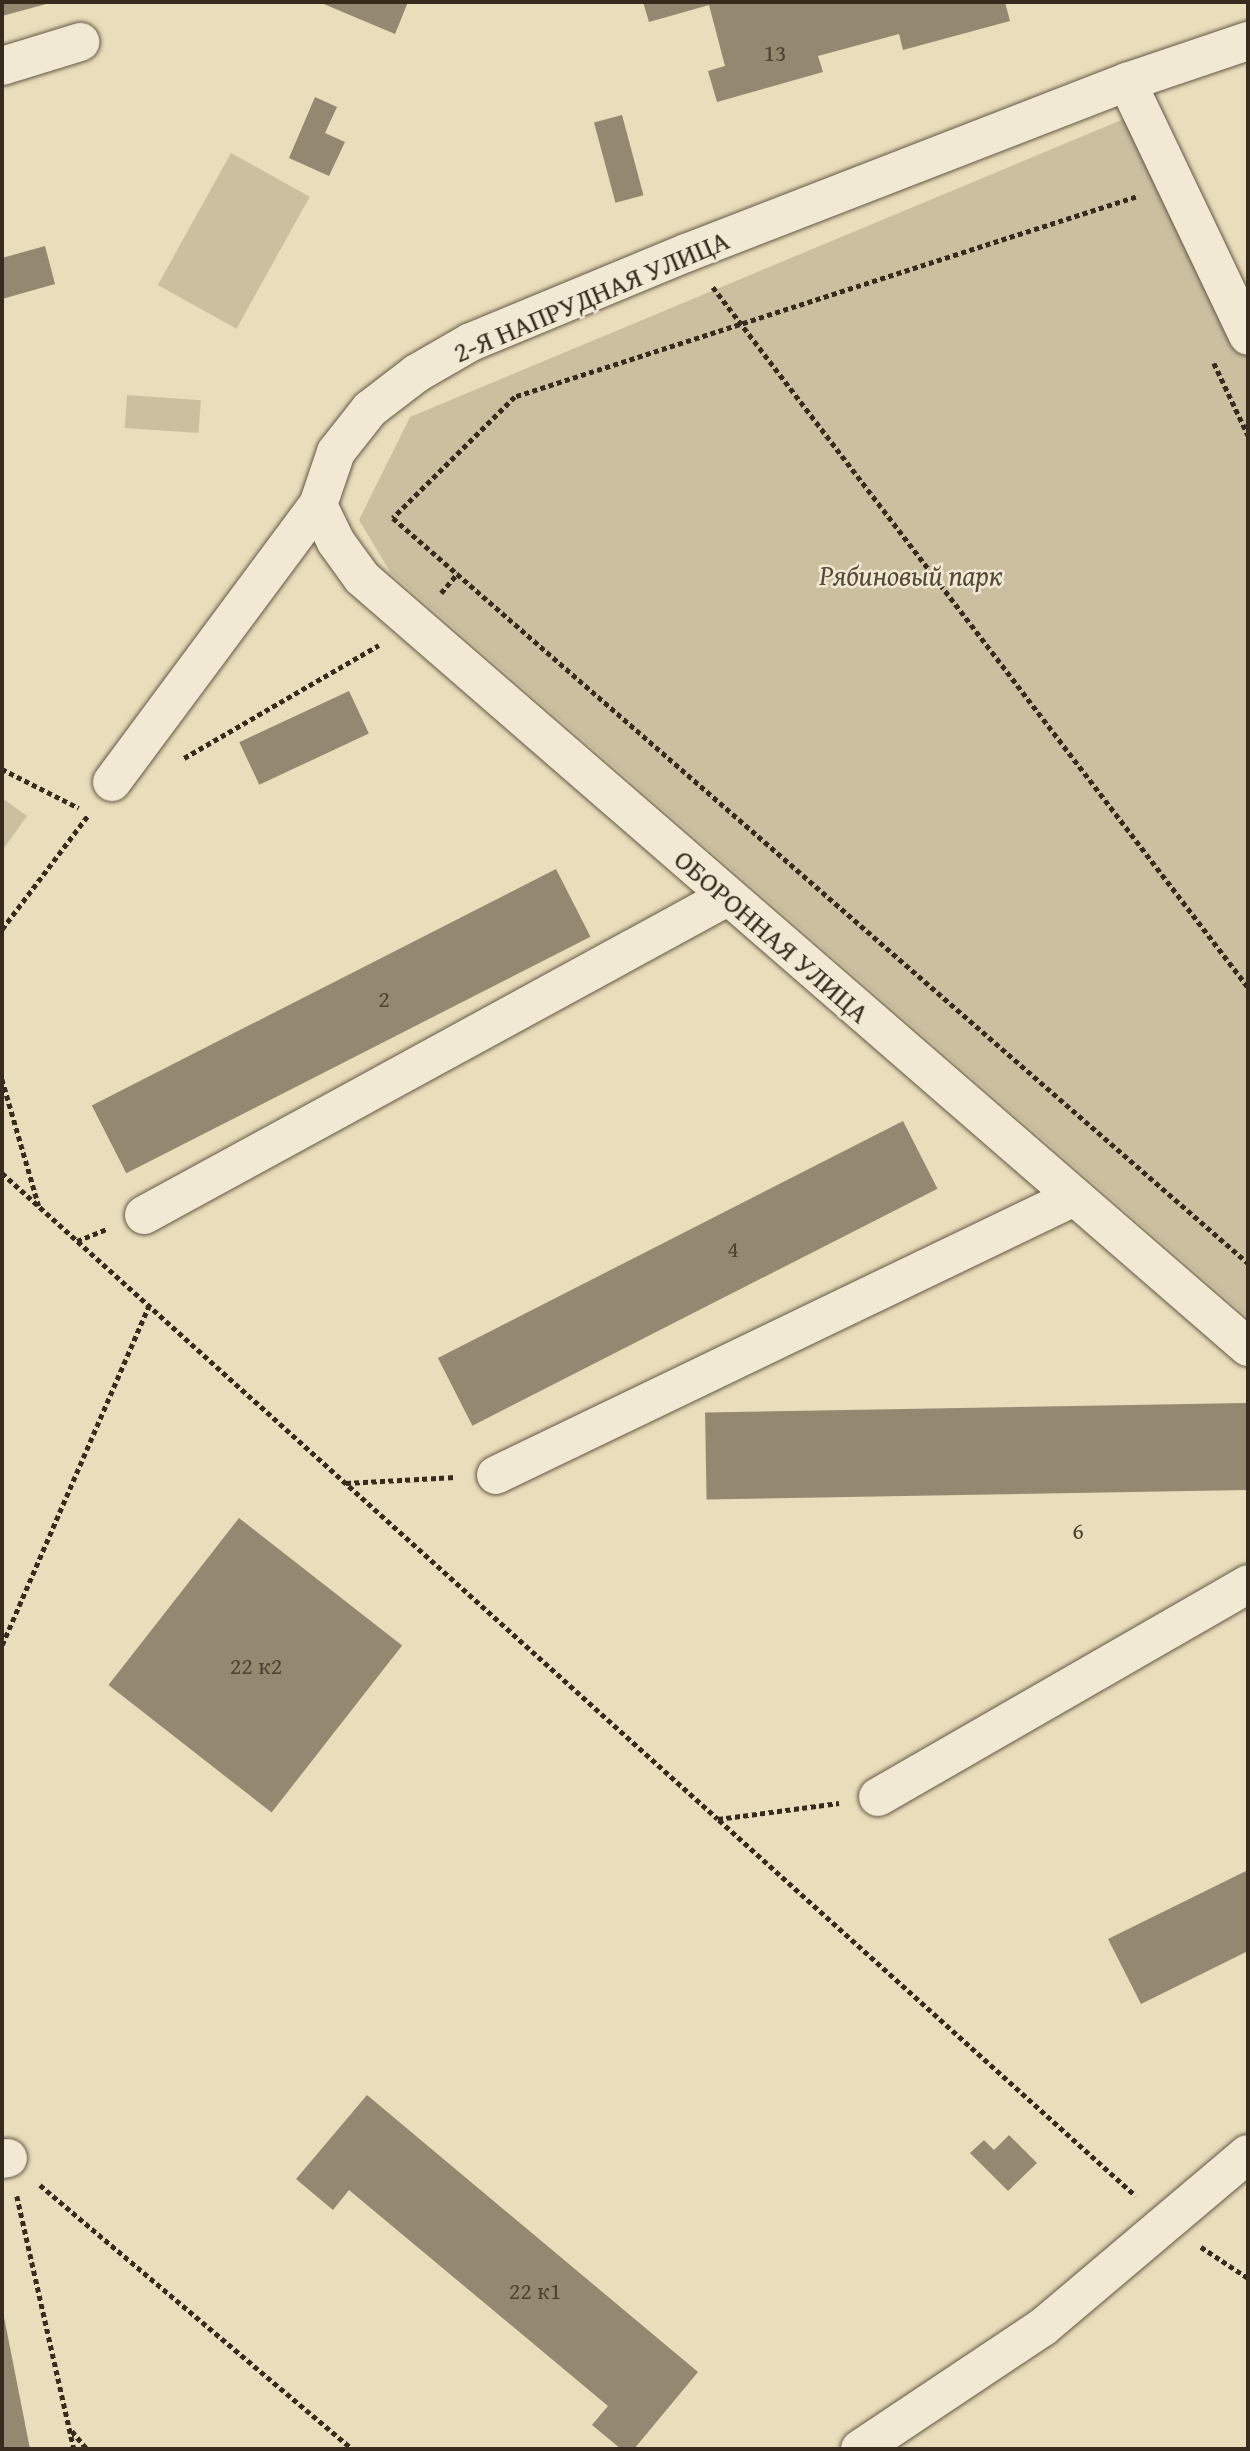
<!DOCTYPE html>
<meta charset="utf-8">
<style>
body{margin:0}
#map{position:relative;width:1250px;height:2451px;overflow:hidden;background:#e9ddbb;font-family:"Gentium Book Plus",serif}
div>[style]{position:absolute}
.green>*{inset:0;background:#cbbfa0;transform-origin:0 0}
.building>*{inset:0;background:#948870;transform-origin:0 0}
.path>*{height:4.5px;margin-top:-2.25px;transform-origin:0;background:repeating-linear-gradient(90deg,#372b1e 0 5px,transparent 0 8.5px)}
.roads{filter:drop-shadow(0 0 2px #645845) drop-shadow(0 0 2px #645845)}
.minor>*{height:38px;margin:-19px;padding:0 19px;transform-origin:19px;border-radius:19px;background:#f1e9d3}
span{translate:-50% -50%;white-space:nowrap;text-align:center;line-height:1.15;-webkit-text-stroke:5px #f1e9d3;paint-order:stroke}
.number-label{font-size:24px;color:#4e4232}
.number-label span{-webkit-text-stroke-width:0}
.street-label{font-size:28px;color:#372b1e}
.park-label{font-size:28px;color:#554938;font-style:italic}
.frame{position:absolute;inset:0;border:4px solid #372b1e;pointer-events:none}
</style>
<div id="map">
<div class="green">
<i style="clip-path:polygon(1131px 116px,1248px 360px,1248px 1317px,390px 572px,359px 520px,410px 417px)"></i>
<i style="left:231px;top:153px;width:90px;height:151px;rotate:29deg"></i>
<i style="left:127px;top:395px;width:74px;height:33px;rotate:4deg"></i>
<i style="clip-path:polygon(2px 798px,27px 816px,5px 847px,2px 845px)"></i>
</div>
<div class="building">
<i style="clip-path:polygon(2px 2px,50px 2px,50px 3px,2px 16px)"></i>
<i style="clip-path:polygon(319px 2px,408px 2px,395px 34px)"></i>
<i style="clip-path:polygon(643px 2px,1005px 2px,1010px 21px,903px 50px,899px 34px,818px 56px,823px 72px,717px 102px,708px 71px,725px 66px,709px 5px,649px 22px)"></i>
<i style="clip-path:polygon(315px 97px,337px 107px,325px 133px,345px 142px,329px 176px,289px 158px)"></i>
<i style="left:622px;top:115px;width:83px;height:29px;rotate:75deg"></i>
<i style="clip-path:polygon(45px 246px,55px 284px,2px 299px,2px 258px)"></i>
<i style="left:349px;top:691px;width:47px;height:121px;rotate:65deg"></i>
<i style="left:556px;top:869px;width:76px;height:521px;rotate:63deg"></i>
<i style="left:903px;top:1121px;width:76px;height:522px;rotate:63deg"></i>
<i style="left:1246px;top:1403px;width:87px;height:541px;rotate:89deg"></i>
<i style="left:239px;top:1518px;width:207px;height:212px;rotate:38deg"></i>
<i style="clip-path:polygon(1248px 1870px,1248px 1951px,1141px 2004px,1108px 1939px)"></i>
<i style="clip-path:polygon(367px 2095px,698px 2372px,634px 2449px,621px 2449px,592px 2425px,608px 2406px,349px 2190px,333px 2210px,296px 2179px)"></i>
<i style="clip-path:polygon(1009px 2135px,1037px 2163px,1008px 2191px,970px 2153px,984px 2140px,994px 2150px)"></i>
<i style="clip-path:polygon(2px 2312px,3px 2312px,30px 2449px,2px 2449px)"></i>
</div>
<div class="path">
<i style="left:1136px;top:197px;width:652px;rotate:162.15deg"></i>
<i style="left:515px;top:397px;width:172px;rotate:135.2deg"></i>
<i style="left:393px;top:518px;width:1134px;rotate:41.07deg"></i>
<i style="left:713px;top:287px;width:881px;rotate:52.61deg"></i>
<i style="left:1214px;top:363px;width:80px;rotate:64.7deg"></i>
<i style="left:441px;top:593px;width:26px;rotate:-50deg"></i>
<i style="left:184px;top:758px;width:225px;rotate:-30.1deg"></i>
<i style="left:2px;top:769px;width:86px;rotate:26.9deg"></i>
<i style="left:2px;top:929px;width:144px;rotate:-52.9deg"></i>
<i style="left:2px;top:1079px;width:132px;rotate:73.8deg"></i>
<i style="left:2px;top:1173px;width:964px;rotate:42.06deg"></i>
<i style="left:718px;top:1819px;width:122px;rotate:-7.5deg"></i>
<i style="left:77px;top:1241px;width:32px;rotate:-22deg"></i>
<i style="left:346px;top:1483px;width:110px;rotate:-3.1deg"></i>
<i style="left:2px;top:1645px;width:369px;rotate:-66.6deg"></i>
<i style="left:719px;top:1820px;width:561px;rotate:42.04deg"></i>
<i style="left:40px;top:2185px;width:409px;rotate:40.2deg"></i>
<i style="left:17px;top:2196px;width:259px;rotate:77.3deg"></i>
<i style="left:1201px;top:2247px;width:56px;rotate:33.4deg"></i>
<i style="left:72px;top:2431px;width:23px;rotate:50deg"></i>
</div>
<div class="roads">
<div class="minor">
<i style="left:2px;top:66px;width:82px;rotate:-17.1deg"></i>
<i style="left:1127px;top:82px;width:281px;rotate:64.5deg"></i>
<i style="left:318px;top:505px;width:41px;rotate:64.1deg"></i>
<i style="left:336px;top:542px;width:44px;rotate:54.2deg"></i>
<i style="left:362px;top:578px;width:1173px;rotate:40.96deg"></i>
<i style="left:112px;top:782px;width:345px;rotate:-53.4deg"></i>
<i style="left:318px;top:505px;width:56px;rotate:-71.2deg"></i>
<i style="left:336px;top:452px;width:55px;rotate:-51.7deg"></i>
<i style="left:370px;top:409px;width:59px;rotate:-37.5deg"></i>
<i style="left:417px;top:373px;width:62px;rotate:-29.9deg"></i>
<i style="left:471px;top:342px;width:233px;rotate:-22.5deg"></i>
<i style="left:686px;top:253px;width:473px;rotate:-21.2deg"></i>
<i style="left:1127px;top:82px;width:128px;rotate:-18.7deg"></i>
<i style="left:144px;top:1215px;width:664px;rotate:-28.61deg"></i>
<i style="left:496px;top:1475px;width:639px;rotate:-25.68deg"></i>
<i style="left:878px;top:1797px;width:427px;rotate:-29.9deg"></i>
<i style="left:2px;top:2159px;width:6px;rotate:-9deg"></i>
<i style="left:860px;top:2449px;width:220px;rotate:-33.7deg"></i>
<i style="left:1043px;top:2327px;width:268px;rotate:-40.2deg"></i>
</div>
</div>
<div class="number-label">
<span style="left:775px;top:53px">13</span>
<span style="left:384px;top:999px">2</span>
<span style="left:733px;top:1249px">4</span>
<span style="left:1078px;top:1531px">6</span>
<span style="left:256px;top:1666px">22 к2</span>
<span style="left:535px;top:2291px">22 к1</span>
</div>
<div class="street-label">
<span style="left:591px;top:296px;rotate:-23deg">2-Я НАПРУДНАЯ УЛИЦА</span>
<span style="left:772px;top:936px;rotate:41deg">ОБОРОННАЯ УЛИЦА</span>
</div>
<div class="park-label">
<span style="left:911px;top:575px">Рябиновый парк</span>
</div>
<div class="frame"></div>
</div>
